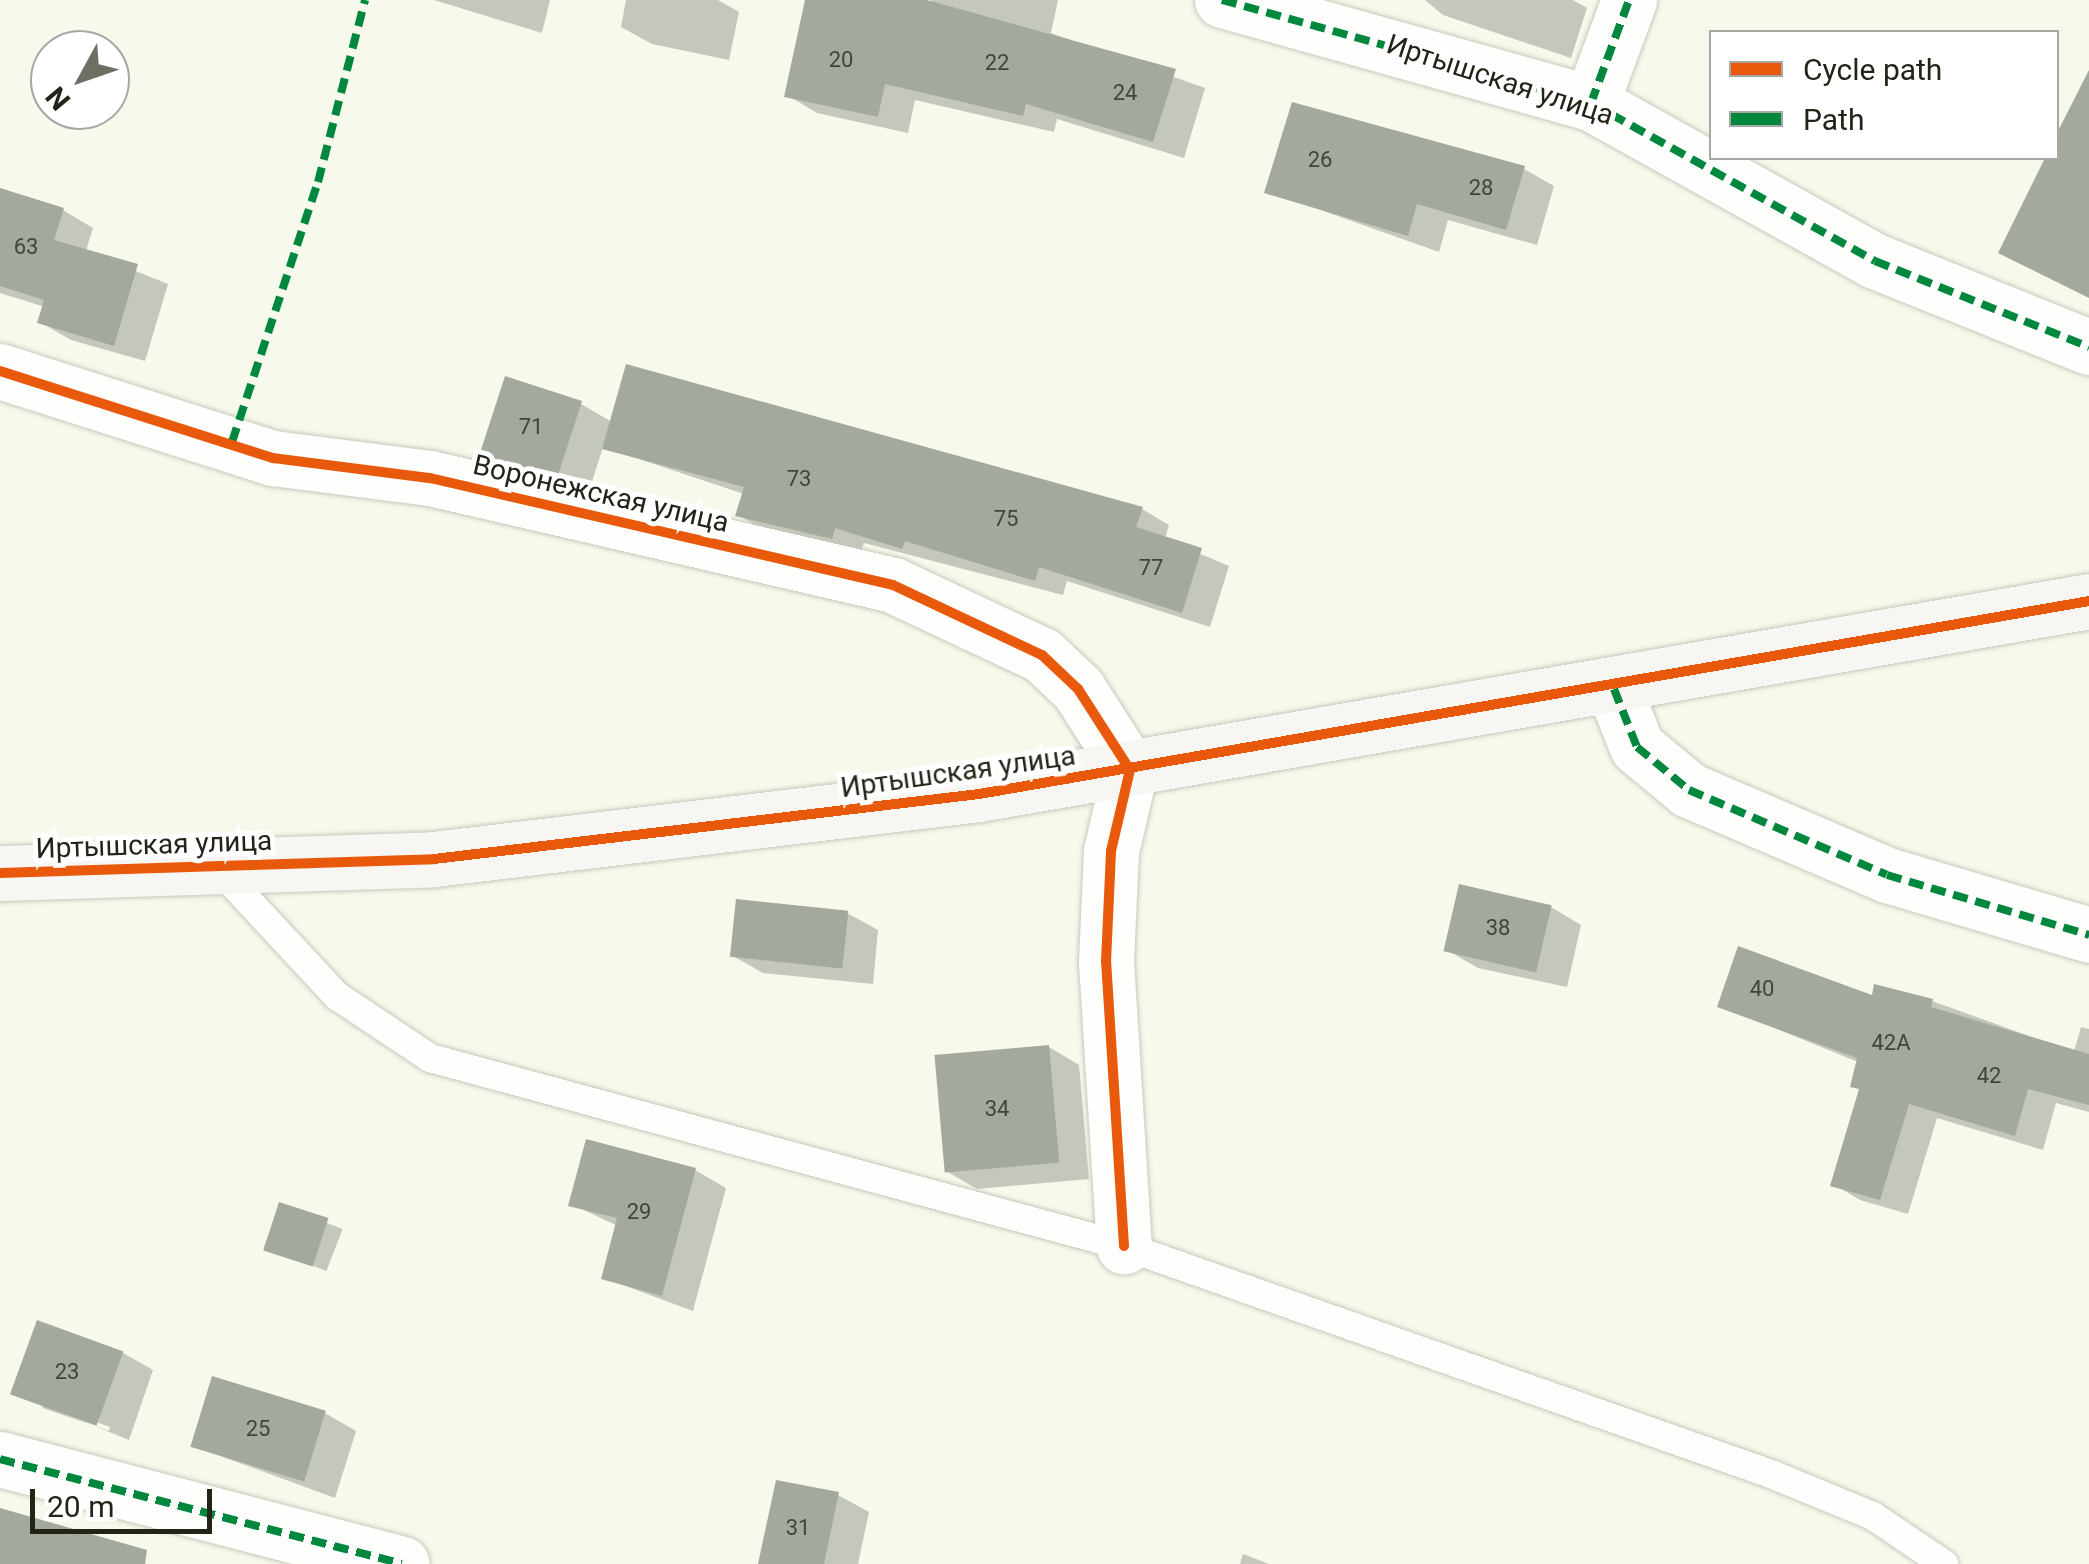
<!DOCTYPE html>
<meta charset="utf-8">
<style>
body{margin:0}
#map{position:relative;width:2089px;height:1564px;overflow:hidden;background:#f6f9eb;font-family:Roboto,sans-serif}
div>[style]{position:absolute}
.shadow>*{inset:0;background:#0003;transform-origin:0 0}
.building>*{inset:0;background:#a3a99c;transform-origin:0 0}
.roads{filter:drop-shadow(0 0 2px #c7c9bd) drop-shadow(0 0 2px #c7c9bd)}
.service>*{height:28px;margin:-14px;padding:0 14px;transform-origin:14px;border-radius:14px;background:#fefefc}
.minor>*{height:55px;margin:-27.5px;padding:0 27.5px;transform-origin:27.5px;border-radius:27.5px;background:#fefefc}
.secondary>*{height:55px;margin:-27.5px;padding:0 27.5px;transform-origin:27.5px;border-radius:27.5px;background:#f7f6f2}
.quiet>*{height:8px;margin-top:-4px;transform-origin:0;background:repeating-linear-gradient(90deg,#00873e 0 15px,transparent 0 23px)}
.cycleway>*{height:10px;margin:-5px;padding:0 5px;transform-origin:5px;border-radius:5px;background:#e8590c}
span{translate:-50% -50%;white-space:nowrap;text-align:center;line-height:1.15;-webkit-text-stroke:10px #fff;paint-order:stroke}
.number-label{font-size:22px;color:#424539}
.number-label span{-webkit-text-stroke-width:0}
.street-label{font-size:28px;color:#222418}
.legend{position:absolute;left:1709px;top:30px;width:350px;height:130px;box-sizing:border-box;background:#fff;border:2px solid #a7a7a3;margin:0;padding:12px 18px;list-style:none;font-size:30px;color:#222418}
.legend li{display:flex;align-items:center;gap:20px;height:50px}
.legend b{width:50px;border:2px solid #a7a7a3}
.north{position:absolute;left:30px;top:30px;width:100px;height:100px;box-sizing:border-box;background:#fff;border:2px solid #a7a7a3;border-radius:50%;rotate:230deg;font-size:28px;font-weight:700;line-height:40px;text-align:center;color:#222418}
.north::after{content:'';display:block;margin:auto;width:35px;height:45px;background:#6c6f62;clip-path:polygon(50% 0,100% 100%,50% 72%,0 100%)}
.scale{position:absolute;left:30px;top:1489px;width:182px;height:45px;box-sizing:border-box;border:5px solid #222418;border-top:0;padding-left:12px;font-size:30px;line-height:35px;white-space:nowrap;color:#222418;-webkit-text-stroke:8px #fff;paint-order:stroke}
</style>
<div id="map">
<div class="shadow">
<i style="clip-path:polygon(434px 0,550px 0,542px 33px)"></i>
<i style="clip-path:polygon(626px 0,718px 0,739px 12px,729px 60px,652px 44px,621px 27px)"></i>
<i style="clip-path:polygon(808px 0,929px 12px,931px 0,1058px 0,1051px 33px,1205px 88px,1184px 158px,1057px 119px,1054px 132px,915px 100px,908px 133px,817px 113px,787px 95px)"></i>
<i style="clip-path:polygon(1425px 0,1573px 0,1587px 8px,1571px 58px,1443px 15px)"></i>
<i style="clip-path:polygon(1524px 169px,1554px 186px,1537px 245px,1448px 220px,1439px 252px,1267px 191px)"></i>
<i style="clip-path:polygon(0 194px,63px 210px,93px 228px,86px 251px,168px 284px,145px 361px,71px 340px,40px 322px,45px 307px,0 293px)"></i>
<i style="clip-path:polygon(evenodd,581px 404px,612px 422px,1142px 509px,1169px 525px,1165px 539px,1229px 566px,1210px 627px,1067px 581px,1063px 595px,864px 543px,860px 553px,765px 531px,738px 515px,744px 494px,603px 447px,589px 491px,482px 452px,581px 404px,512px 460px,571px 476px,569px 481px,512px 465px,512px 460px)"></i>
<i style="clip-path:polygon(1551px 907px,1581px 925px,1567px 987px,1478px 968px,1447px 950px)"></i>
<i style="clip-path:polygon(847px 913px,878px 930px,873px 984px,763px 973px,733px 956px)"></i>
<i style="clip-path:polygon(1873px 998px,1932px 1001px,2074px 1052px,2081px 1027px,2089px 1029px,2089px 1112px,2056px 1103px,2043px 1150px,1937px 1118px,1908px 1214px,1860px 1200px,1833px 1184px,1861px 1090px,1853px 1086px,1858px 1062px,1720px 1006px)"></i>
<i style="clip-path:polygon(1049px 1047px,1079px 1065px,1089px 1179px,977px 1189px,946px 1171px)"></i>
<i style="clip-path:polygon(695px 1170px,726px 1188px,693px 1311px,604px 1278px,618px 1226px,571px 1204px)"></i>
<i style="left:280px;top:1205px;width:67px;height:45px;rotate:21deg"></i>
<i style="clip-path:polygon(evenodd,123px 1353px,153px 1370px,129px 1440px,13px 1393px,123px 1353px,43px 1403px,110px 1427px,109px 1431px,43px 1408px,43px 1403px)"></i>
<i style="clip-path:polygon(325px 1413px,356px 1431px,335px 1498px,193px 1446px)"></i>
<i style="clip-path:polygon(838px 1495px,869px 1512px,858px 1564px,760px 1564px)"></i>
<i style="clip-path:polygon(1243px 1554px,1269px 1564px,1240px 1564px)"></i>
</div>
<div class="building">
<i style="clip-path:polygon(805px 0,927px 0,1176px 69px,1153px 142px,1026px 104px,1023px 116px,885px 84px,878px 117px,784px 97px)"></i>
<i style="clip-path:polygon(2089px 70px,2089px 298px,1998px 253px,2045px 158px,2056px 158px,2056px 135px)"></i>
<i style="clip-path:polygon(1292px 102px,1525px 166px,1506px 230px,1417px 204px,1408px 236px,1264px 193px)"></i>
<i style="clip-path:polygon(0 188px,64px 208px,54px 240px,138px 264px,114px 346px,37px 323px,44px 300px,0 286px)"></i>
<i style="clip-path:polygon(626px 364px,1143px 507px,1136px 527px,1202px 548px,1182px 613px,1039px 567px,1035px 581px,905px 541px,902px 549px,835px 528px,832px 539px,735px 516px,744px 487px,602px 449px)"></i>
<i style="left:505px;top:376px;width:81px;height:82px;rotate:18deg"></i>
<i style="left:1459px;top:884px;width:95px;height:69px;rotate:13deg"></i>
<i style="left:736px;top:899px;width:113px;height:58px;rotate:6deg"></i>
<i style="clip-path:polygon(1738px 946px,1872px 995px,1874px 984px,1933px 999px,1931px 1007px,2089px 1054px,2089px 1105px,2028px 1089px,2015px 1136px,1909px 1104px,1880px 1200px,1830px 1186px,1859px 1089px,1850px 1087px,1857px 1058px,1717px 1007px)"></i>
<i style="left:1049px;top:1045px;width:118px;height:115px;rotate:85deg"></i>
<i style="clip-path:polygon(586px 1139px,696px 1168px,662px 1296px,601px 1279px,617px 1218px,568px 1206px)"></i>
<i style="left:279px;top:1202px;width:52px;height:51px;rotate:18deg"></i>
<i style="left:37px;top:1320px;width:92px;height:79px;rotate:20deg"></i>
<i style="left:212px;top:1376px;width:119px;height:74px;rotate:17deg"></i>
<i style="clip-path:polygon(776px 1480px,839px 1492px,824px 1564px,758px 1564px)"></i>
<i style="clip-path:polygon(0 1508px,147px 1550px,145px 1564px,0 1564px)"></i>
</div>
<div class="roads">
<div class="service">
<i style="left:216px;top:866px;width:178px;rotate:47.1deg"></i>
<i style="left:337px;top:996px;width:112px;rotate:33.7deg"></i>
<i style="left:430px;top:1058px;width:719px;rotate:15.16deg"></i>
<i style="left:1124px;top:1246px;width:686px;rotate:19.41deg"></i>
<i style="left:1771px;top:1474px;width:110px;rotate:22.4deg"></i>
<i style="left:1873px;top:1516px;width:86px;rotate:34.1deg"></i>
</div>
<div class="minor">
<i style="left:1222px;top:0;width:383px;rotate:15.6deg"></i>
<i style="left:1591px;top:103px;width:325px;rotate:29.1deg"></i>
<i style="left:1875px;top:261px;width:231px;rotate:21.9deg"></i>
<i style="left:1591px;top:103px;width:110px;rotate:-69.7deg"></i>
<i style="left:0;top:371px;width:287px;rotate:17.7deg"></i>
<i style="left:273px;top:458px;width:158px;rotate:7.3deg"></i>
<i style="left:430px;top:478px;width:475px;rotate:13deg"></i>
<i style="left:893px;top:585px;width:165px;rotate:25.2deg"></i>
<i style="left:1042px;top:655px;width:50px;rotate:43.4deg"></i>
<i style="left:1078px;top:689px;width:96px;rotate:57.3deg"></i>
<i style="left:1130px;top:770px;width:83px;rotate:103.2deg"></i>
<i style="left:1111px;top:851px;width:111px;rotate:92.6deg"></i>
<i style="left:1106px;top:962px;width:285px;rotate:86.4deg"></i>
<i style="left:1614px;top:689px;width:62px;rotate:68.4deg"></i>
<i style="left:1637px;top:747px;width:67px;rotate:39.6deg"></i>
<i style="left:1689px;top:790px;width:215px;rotate:23.2deg"></i>
<i style="left:1887px;top:875px;width:211px;rotate:16.5deg"></i>
<i style="left:0;top:1459px;width:415px;rotate:14.6deg"></i>
</div>
<div class="secondary">
<i style="left:0;top:873px;width:434px;rotate:-1.8deg"></i>
<i style="left:434px;top:859px;width:549px;rotate:-6.8deg"></i>
<i style="left:979px;top:794px;width:1127px;rotate:-9.86deg"></i>
</div>
</div>
<div class="quiet">
<i style="left:1222px;top:0;width:383px;rotate:15.6deg"></i>
<i style="left:1591px;top:103px;width:325px;rotate:29.1deg"></i>
<i style="left:1875px;top:261px;width:231px;rotate:21.9deg"></i>
<i style="left:1591px;top:103px;width:110px;rotate:-69.7deg"></i>
<i style="left:232px;top:442px;width:274px;rotate:-71.7deg"></i>
<i style="left:318px;top:182px;width:188px;rotate:-75.5deg"></i>
<i style="left:1614px;top:689px;width:62px;rotate:68.4deg"></i>
<i style="left:1637px;top:747px;width:67px;rotate:39.6deg"></i>
<i style="left:1689px;top:790px;width:215px;rotate:23.2deg"></i>
<i style="left:1887px;top:875px;width:211px;rotate:16.5deg"></i>
<i style="left:0;top:1459px;width:415px;rotate:14.6deg"></i>
</div>
<div class="cycleway">
<i style="left:0;top:371px;width:287px;rotate:17.7deg"></i>
<i style="left:273px;top:458px;width:158px;rotate:7.3deg"></i>
<i style="left:430px;top:478px;width:475px;rotate:13deg"></i>
<i style="left:893px;top:585px;width:165px;rotate:25.2deg"></i>
<i style="left:1042px;top:655px;width:50px;rotate:43.4deg"></i>
<i style="left:1078px;top:689px;width:96px;rotate:57.3deg"></i>
<i style="left:0;top:873px;width:434px;rotate:-1.8deg"></i>
<i style="left:434px;top:859px;width:549px;rotate:-6.8deg"></i>
<i style="left:979px;top:794px;width:1127px;rotate:-9.86deg"></i>
<i style="left:1124px;top:1246px;width:285px;rotate:-93.6deg"></i>
<i style="left:1106px;top:962px;width:111px;rotate:-87.4deg"></i>
<i style="left:1111px;top:851px;width:83px;rotate:-76.8deg"></i>
</div>
<div class="number-label">
<span style="left:841px;top:60px">20</span>
<span style="left:997px;top:63px">22</span>
<span style="left:1125px;top:93px">24</span>
<span style="left:1320px;top:160px">26</span>
<span style="left:1481px;top:188px">28</span>
<span style="left:26px;top:247px">63</span>
<span style="left:531px;top:427px">71</span>
<span style="left:799px;top:479px">73</span>
<span style="left:1006px;top:519px">75</span>
<span style="left:1151px;top:568px">77</span>
<span style="left:1498px;top:928px">38</span>
<span style="left:1762px;top:989px">40</span>
<span style="left:1891px;top:1043px">42А</span>
<span style="left:1989px;top:1076px">42</span>
<span style="left:997px;top:1109px">34</span>
<span style="left:639px;top:1212px">29</span>
<span style="left:67px;top:1372px">23</span>
<span style="left:258px;top:1429px">25</span>
<span style="left:798px;top:1528px">31</span>
</div>
<div class="street-label">
<span style="left:1500px;top:80px;rotate:18deg">Иртышская улица</span>
<span style="left:601px;top:494px;rotate:13deg">Воронежская улица</span>
<span style="left:958px;top:772px;rotate:-8deg">Иртышская улица</span>
<span style="left:154px;top:845px;rotate:-2deg">Иртышская улица</span>
</div>
<ul class="legend">
<li><b style="height:12px;background:#e8590c"></b>Cycle path</li>
<li><b style="height:12px;background:#00873e"></b>Path</li>
</ul>
<div class="north">N</div>
<div class="scale">20 m</div>
</div>
